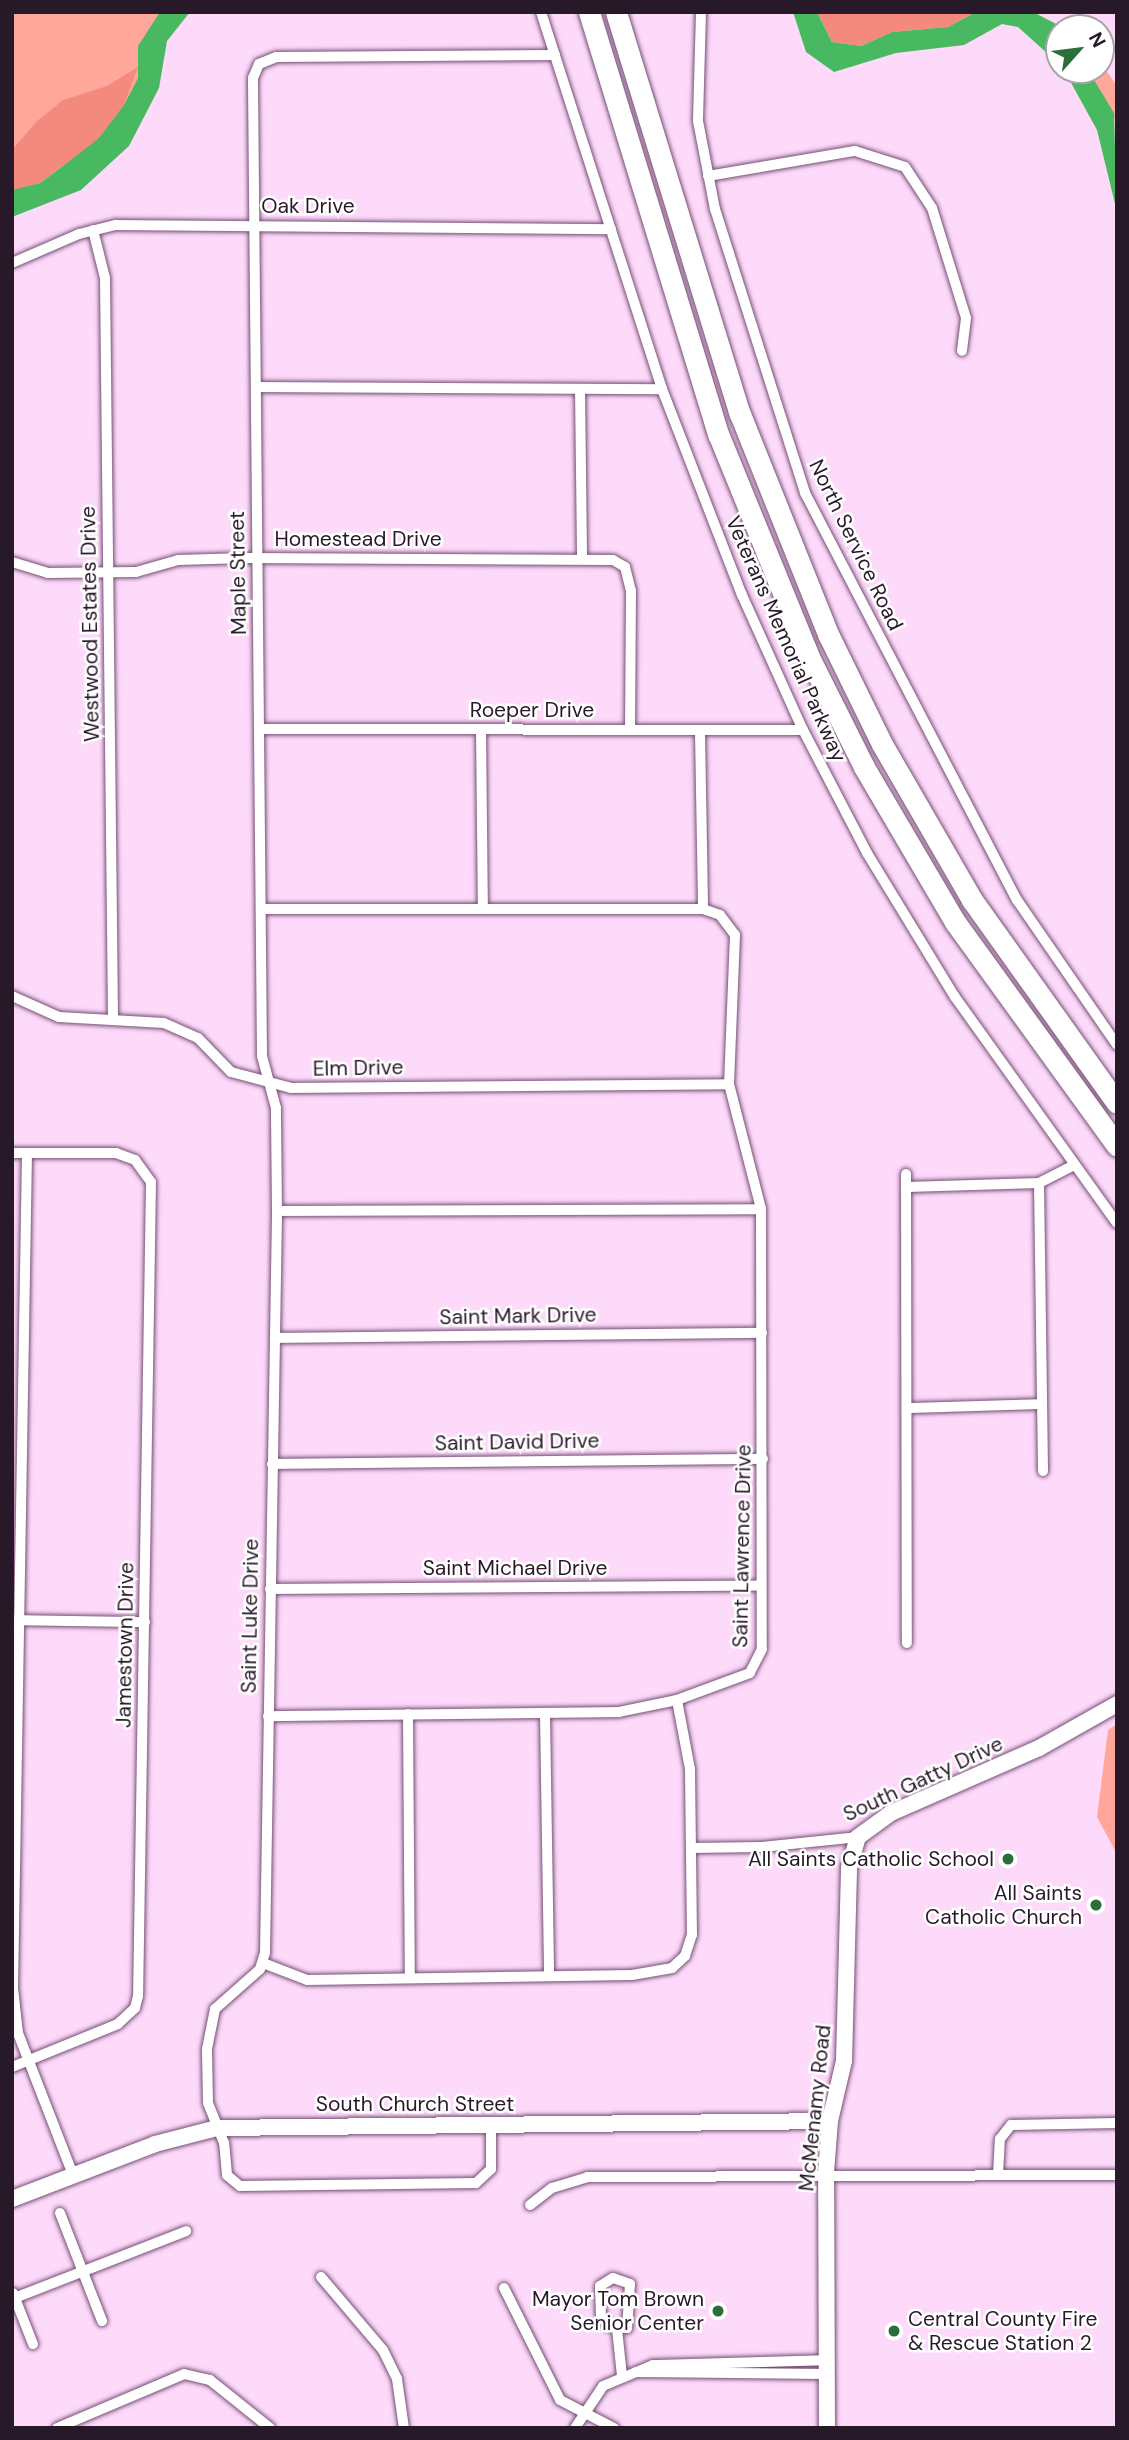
<!DOCTYPE html>
<style>
body{margin:0}
#map{position:relative;width:1129px;height:2440px;overflow:hidden;background:#fdd9fa;font-family:"DM Sans",sans-serif}
div>[style]{position:absolute}
.green>*{inset:0;background:#ffa79b}
.forest>*{inset:0;background:#f48a7e}
.water>*{inset:0;background:#48b960}
.roads{filter:drop-shadow(0 0 2px #754f74) drop-shadow(0 0 2px #754f74)}
.street>*{height:10px;margin:-5px;padding:0 5px;transform-origin:5px;border-radius:5px;background:#fff}
.secondary>*{height:16px;margin:-8px;padding:0 8px;transform-origin:8px;border-radius:8px;background:#fff}
.highway>*{height:21px;margin:-10.5px;padding:0 10.5px;transform-origin:10.5px;border-radius:10.5px;background:#fff}
.dots>*{width:19px;height:19px;translate:-50% -50%;box-sizing:border-box;border:4px solid #fff;border-radius:50%}
span{translate:-50% -50%;white-space:nowrap;text-align:center;line-height:1.15;-webkit-text-stroke:5px #fff;paint-order:stroke}
.street-label{font-size:21px;color:#281928}
.poi-label{font-size:21px;color:#281928}
.right{translate:-100% -50%;text-align:right}
.left{translate:0 -50%;text-align:left}
.frame{position:absolute;inset:0;border:14px solid #281928;pointer-events:none}
.north{position:absolute;left:1045px;top:14px;width:70px;height:70px;box-sizing:border-box;background:#fff;border:2px solid #a9a3a9;border-radius:50%;rotate:62deg;font-size:19px;font-weight:700;line-height:28px;text-align:center;color:#281928}
.north::after{content:'';display:block;margin:auto;width:24px;height:32px;background:#2b6e39;clip-path:polygon(50% 0,100% 100%,50% 72%,0 100%)}
</style>
<div id="map">
<div class="green">
<i style="clip-path:polygon(12px 12px,175px 12px,123px 124px,12px 201px)"></i>
<i style="clip-path:polygon(1101px 63px,1117px 86px,1117px 123px,1088px 70px,1101px 70px)"></i>
<i style="clip-path:polygon(1117px 1724px,1117px 1854px,1097px 1817px,1108px 1730px)"></i>
</div>
<div class="forest">
<i style="clip-path:polygon(817px 12px,976px 12px,948px 27px,892px 32px,861px 46px,832px 42px)"></i>
<i style="clip-path:polygon(138px 67px,124px 105px,99px 139px,40px 183px,12px 190px,12px 150px,37px 121px,63px 100px,107px 86px)"></i>
</div>
<div class="water">
<i style="clip-path:polygon(160px 12px,190px 12px,167px 41px,159px 88px,129px 146px,81px 190px,12px 217px,12px 190px,40px 183px,63px 166px,99px 138px,124px 105px,138px 78px,138px 46px)"></i>
<i style="clip-path:polygon(793px 12px,817px 12px,832px 42px,861px 46px,892px 32px,948px 27px,976px 12px,1033px 12px,1064px 28px,1059px 28px,1059px 64px,1018px 27px,1002px 24px,964px 45px,896px 53px,834px 72px,806px 52px)"></i>
<i style="clip-path:polygon(1064px 70px,1088px 70px,1114px 113px,1117px 212px,1097px 130px)"></i>
</div>
<div class="roads">
<div class="street">
<i style="left:541px;top:12px;width:396px;rotate:72.2deg"></i>
<i style="left:662px;top:389px;width:221px;rotate:68.8deg"></i>
<i style="left:742px;top:595px;width:148px;rotate:65.7deg"></i>
<i style="left:803px;top:730px;width:139px;rotate:62.5deg"></i>
<i style="left:867px;top:853px;width:169px;rotate:58.6deg"></i>
<i style="left:955px;top:997px;width:278px;rotate:54.4deg"></i>
<i style="left:701px;top:12px;width:109px;rotate:91.6deg"></i>
<i style="left:698px;top:121px;width:90px;rotate:79.1deg"></i>
<i style="left:715px;top:209px;width:298px;rotate:72.4deg"></i>
<i style="left:805px;top:493px;width:459px;rotate:62.5deg"></i>
<i style="left:1017px;top:900px;width:176px;rotate:55.4deg"></i>
<i style="left:708px;top:176px;width:149px;rotate:-9.7deg"></i>
<i style="left:855px;top:151px;width:52px;rotate:17.7deg"></i>
<i style="left:905px;top:167px;width:49px;rotate:56.6deg"></i>
<i style="left:932px;top:208px;width:115px;rotate:72.8deg"></i>
<i style="left:966px;top:318px;width:33px;rotate:97deg"></i>
<i style="left:93px;top:230px;width:49px;rotate:76deg"></i>
<i style="left:105px;top:278px;width:741px;rotate:89.38deg"></i>
<i style="left:12px;top:263px;width:73px;rotate:-23.4deg"></i>
<i style="left:79px;top:234px;width:38px;rotate:-14deg"></i>
<i style="left:116px;top:225px;width:495px;rotate:0.5deg"></i>
<i style="left:256px;top:387px;width:406px;rotate:0.3deg"></i>
<i style="left:580px;top:389px;width:170px;rotate:89.3deg"></i>
<i style="left:12px;top:562px;width:37px;rotate:17deg"></i>
<i style="left:47px;top:573px;width:89px;rotate:-0.6deg"></i>
<i style="left:136px;top:572px;width:44px;rotate:-15.9deg"></i>
<i style="left:178px;top:560px;width:67px;rotate:-1.7deg"></i>
<i style="left:245px;top:558px;width:368px;rotate:0.3deg"></i>
<i style="left:613px;top:560px;width:14px;rotate:30deg"></i>
<i style="left:625px;top:567px;width:25px;rotate:76deg"></i>
<i style="left:631px;top:591px;width:139px;rotate:90.4deg"></i>
<i style="left:260px;top:729px;width:543px;rotate:0.11deg"></i>
<i style="left:481px;top:729px;width:180px;rotate:89.4deg"></i>
<i style="left:700px;top:732px;width:177px;rotate:89deg"></i>
<i style="left:261px;top:909px;width:442px"></i>
<i style="left:703px;top:909px;width:18px;rotate:19deg"></i>
<i style="left:720px;top:915px;width:25px;rotate:53deg"></i>
<i style="left:735px;top:935px;width:149px;rotate:92.3deg"></i>
<i style="left:729px;top:1084px;width:129px;rotate:75.6deg"></i>
<i style="left:761px;top:1209px;width:440px;rotate:89.9deg"></i>
<i style="left:762px;top:1649px;width:27px;rotate:117deg"></i>
<i style="left:750px;top:1673px;width:78px;rotate:159.7deg"></i>
<i style="left:677px;top:1700px;width:59px;rotate:168.3deg"></i>
<i style="left:619px;top:1712px;width:351px;rotate:179.3deg"></i>
<i style="left:12px;top:996px;width:51px;rotate:24.1deg"></i>
<i style="left:59px;top:1017px;width:105px;rotate:3.3deg"></i>
<i style="left:164px;top:1023px;width:37px;rotate:24deg"></i>
<i style="left:198px;top:1038px;width:47px;rotate:45.9deg"></i>
<i style="left:231px;top:1072px;width:62px;rotate:14.9deg"></i>
<i style="left:291px;top:1088px;width:438px;rotate:-0.5deg"></i>
<i style="left:12px;top:1153px;width:104px"></i>
<i style="left:116px;top:1153px;width:20px;rotate:20deg"></i>
<i style="left:135px;top:1160px;width:27px;rotate:54deg"></i>
<i style="left:151px;top:1182px;width:814px;rotate:90.91deg"></i>
<i style="left:138px;top:1996px;width:12px;rotate:104deg"></i>
<i style="left:135px;top:2008px;width:23px;rotate:137deg"></i>
<i style="left:118px;top:2024px;width:114px;rotate:157.9deg"></i>
<i style="left:27px;top:1153px;width:835px;rotate:90.96deg"></i>
<i style="left:13px;top:1988px;width:45px;rotate:83.7deg"></i>
<i style="left:18px;top:2033px;width:152px;rotate:68.8deg"></i>
<i style="left:906px;top:1174px;width:469px;rotate:89.9deg"></i>
<i style="left:1039px;top:1183px;width:288px;rotate:89.2deg"></i>
<i style="left:907px;top:1187px;width:132px;rotate:-1.7deg"></i>
<i style="left:1039px;top:1183px;width:38px;rotate:-27deg"></i>
<i style="left:277px;top:1211px;width:484px;rotate:-0.2deg"></i>
<i style="left:275px;top:1338px;width:487px;rotate:-0.6deg"></i>
<i style="left:908px;top:1408px;width:134px;rotate:-1.7deg"></i>
<i style="left:272px;top:1464px;width:491px;rotate:-0.6deg"></i>
<i style="left:270px;top:1589px;width:491px;rotate:-0.4deg"></i>
<i style="left:12px;top:1620px;width:133px;rotate:0.9deg"></i>
<i style="left:408px;top:1714px;width:264px;rotate:89.6deg"></i>
<i style="left:545px;top:1714px;width:261px;rotate:89.1deg"></i>
<i style="left:691px;top:1848px;width:71px;rotate:-0.8deg"></i>
<i style="left:762px;top:1847px;width:97px;rotate:-5.9deg"></i>
<i style="left:263px;top:1963px;width:47px;rotate:21.1deg"></i>
<i style="left:307px;top:1980px;width:325px;rotate:-0.9deg"></i>
<i style="left:632px;top:1975px;width:41px;rotate:-9.9deg"></i>
<i style="left:672px;top:1968px;width:18px;rotate:-43deg"></i>
<i style="left:685px;top:1956px;width:22px;rotate:-72deg"></i>
<i style="left:692px;top:1935px;width:166px;rotate:-90.7deg"></i>
<i style="left:690px;top:1769px;width:70px;rotate:-100.7deg"></i>
<i style="left:491px;top:2125px;width:44px;rotate:90deg"></i>
<i style="left:491px;top:2169px;width:21px;rotate:137deg"></i>
<i style="left:476px;top:2183px;width:236px;rotate:179.3deg"></i>
<i style="left:240px;top:2186px;width:17px;rotate:-140deg"></i>
<i style="left:227px;top:2175px;width:32px;rotate:-95deg"></i>
<i style="left:224px;top:2143px;width:43px;rotate:-111.8deg"></i>
<i style="left:208px;top:2103px;width:54px;rotate:-91.1deg"></i>
<i style="left:207px;top:2049px;width:41px;rotate:-78.7deg"></i>
<i style="left:215px;top:2009px;width:60px;rotate:-41.6deg"></i>
<i style="left:260px;top:1969px;width:17px;rotate:-73deg"></i>
<i style="left:265px;top:1953px;width:742px;rotate:-89.07deg"></i>
<i style="left:277px;top:1211px;width:103px;rotate:-90.6deg"></i>
<i style="left:276px;top:1108px;width:54px;rotate:-105.1deg"></i>
<i style="left:262px;top:1056px;width:978px;rotate:-90.53deg"></i>
<i style="left:253px;top:78px;width:15px;rotate:-67deg"></i>
<i style="left:259px;top:64px;width:18px;rotate:-22deg"></i>
<i style="left:276px;top:57px;width:279px;rotate:-0.4deg"></i>
<i style="left:998px;top:2175px;width:36px;rotate:-87deg"></i>
<i style="left:1000px;top:2139px;width:18px;rotate:-52deg"></i>
<i style="left:1011px;top:2125px;width:106px;rotate:-1.1deg"></i>
<i style="left:530px;top:2205px;width:28px;rotate:-38deg"></i>
<i style="left:552px;top:2188px;width:37px;rotate:-17deg"></i>
<i style="left:587px;top:2177px;width:530px;rotate:-0.22deg"></i>
<i style="left:60px;top:2213px;width:116px;rotate:68.7deg"></i>
<i style="left:321px;top:2277px;width:96px;rotate:49.7deg"></i>
<i style="left:383px;top:2350px;width:32px;rotate:64deg"></i>
<i style="left:397px;top:2379px;width:49px;rotate:81.9deg"></i>
<i style="left:613px;top:2278px;width:18px;rotate:19deg"></i>
<i style="left:630px;top:2284px;width:44px;rotate:93.9deg"></i>
<i style="left:627px;top:2328px;width:18px;rotate:-174deg"></i>
<i style="left:609px;top:2326px;width:12px;rotate:-132deg"></i>
<i style="left:601px;top:2317px;width:31px;rotate:-92deg"></i>
<i style="left:600px;top:2286px;width:15px;rotate:-32deg"></i>
<i style="left:504px;top:2288px;width:125px;rotate:63.4deg"></i>
<i style="left:560px;top:2400px;width:61px;rotate:27.4deg"></i>
<i style="left:13px;top:2293px;width:55px;rotate:68.6deg"></i>
<i style="left:12px;top:2299px;width:187px;rotate:-21.3deg"></i>
<i style="left:617px;top:2329px;width:47px;rotate:83.9deg"></i>
<i style="left:636px;top:2372px;width:191px;rotate:0.6deg"></i>
<i style="left:57px;top:2428px;width:138px;rotate:-23deg"></i>
<i style="left:184px;top:2374px;width:27px;rotate:13deg"></i>
<i style="left:210px;top:2380px;width:77px;rotate:38.7deg"></i>
<i style="left:575px;top:2428px;width:50px;rotate:-56.3deg"></i>
<i style="left:603px;top:2386px;width:54px;rotate:-22.8deg"></i>
<i style="left:653px;top:2365px;width:174px;rotate:-1.6deg"></i>
</div>
<div class="secondary">
<i style="left:12px;top:2199px;width:153px;rotate:-21deg"></i>
<i style="left:155px;top:2144px;width:64px;rotate:-14.5deg"></i>
<i style="left:217px;top:2128px;width:613px;rotate:-0.65deg"></i>
<i style="left:827px;top:2428px;width:255px;rotate:-90.2deg"></i>
<i style="left:826px;top:2173px;width:52px;rotate:-85.6deg"></i>
<i style="left:830px;top:2121px;width:62px;rotate:-76.9deg"></i>
<i style="left:844px;top:2061px;width:193px;rotate:-88.5deg"></i>
<i style="left:849px;top:1868px;width:32px;rotate:-74deg"></i>
<i style="left:858px;top:1837px;width:41px;rotate:-36deg"></i>
<i style="left:891px;top:1813px;width:162px;rotate:-23.7deg"></i>
<i style="left:1039px;top:1748px;width:90px;rotate:-29.4deg"></i>
</div>
<div class="highway">
<i style="left:589px;top:12px;width:443px;rotate:73deg"></i>
<i style="left:719px;top:436px;width:241px;rotate:67.8deg"></i>
<i style="left:810px;top:659px;width:121px;rotate:63.4deg"></i>
<i style="left:864px;top:767px;width:180px;rotate:59.6deg"></i>
<i style="left:955px;top:922px;width:276px;rotate:54.1deg"></i>
<i style="left:616px;top:12px;width:421px;rotate:72.9deg"></i>
<i style="left:740px;top:414px;width:239px;rotate:68.2deg"></i>
<i style="left:829px;top:636px;width:120px;rotate:63.9deg"></i>
<i style="left:882px;top:744px;width:180px;rotate:60deg"></i>
<i style="left:972px;top:900px;width:249px;rotate:54.5deg"></i>
</div>
</div>
<div class="dots">
<i style="left:1008px;top:1859px;background:#2b6e39"></i>
<i style="left:1096px;top:1905px;background:#2b6e39"></i>
<i style="left:718px;top:2311px;background:#2b6e39"></i>
<i style="left:894px;top:2331px;background:#2b6e39"></i>
</div>
<div class="street-label">
<span style="left:308px;top:206px">Oak Drive</span>
<span style="left:358px;top:539px">Homestead Drive</span>
<span style="left:856px;top:545px;rotate:64deg">North Service Road</span>
<span style="left:238px;top:573px;rotate:-91deg">Maple Street</span>
<span style="left:90px;top:624px;rotate:-91deg">Westwood Estates Drive</span>
<span style="left:786px;top:639px;rotate:66deg">Veterans Memorial Parkway</span>
<span style="left:532px;top:710px">Roeper Drive</span>
<span style="left:358px;top:1068px;rotate:-1deg">Elm Drive</span>
<span style="left:518px;top:1316px;rotate:-1deg">Saint Mark Drive</span>
<span style="left:517px;top:1442px;rotate:-1deg">Saint David Drive</span>
<span style="left:742px;top:1546px;rotate:-89deg">Saint Lawrence Drive</span>
<span style="left:515px;top:1568px">Saint Michael Drive</span>
<span style="left:250px;top:1616px;rotate:-89deg">Saint Luke Drive</span>
<span style="left:125px;top:1645px;rotate:-89deg">Jamestown Drive</span>
<span style="left:923px;top:1779px;rotate:-25deg">South Gatty Drive</span>
<span style="left:415px;top:2104px">South Church Street</span>
<span style="left:815px;top:2108px;rotate:-84deg">McMenamy Road</span>
</div>
<div class="poi-label">
<span class="right" style="left:994px;top:1859px">All Saints Catholic School</span>
<span class="right" style="left:1082px;top:1905px">All Saints<br>Catholic Church</span>
<span class="right" style="left:704px;top:2311px">Mayor Tom Brown<br>Senior Center</span>
<span class="left" style="left:908px;top:2331px">Central County Fire<br>&amp; Rescue Station 2</span>
</div>
<div class="frame"></div>
<div class="north">N</div>
</div>
